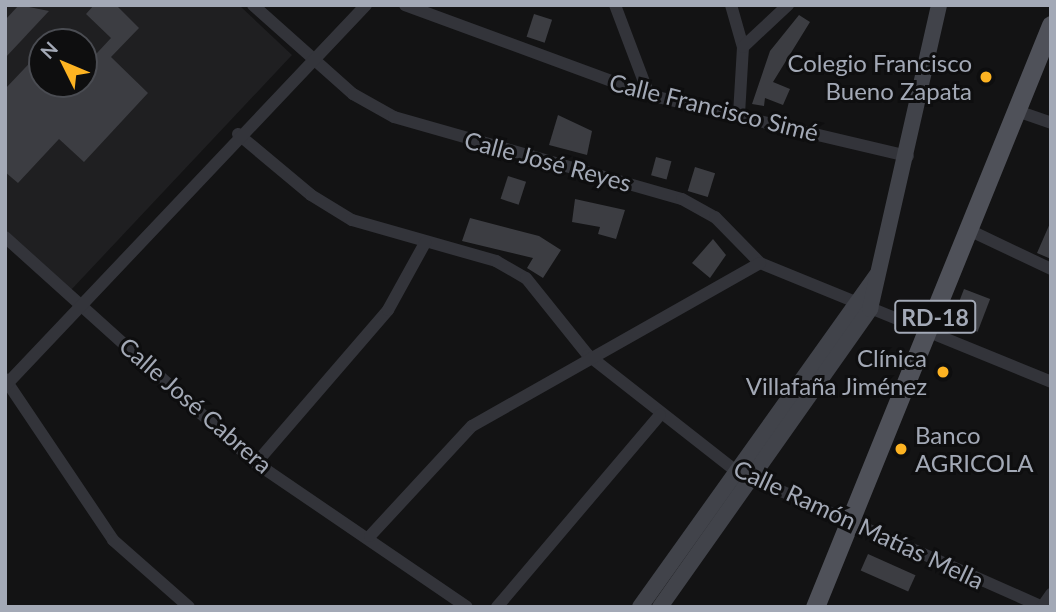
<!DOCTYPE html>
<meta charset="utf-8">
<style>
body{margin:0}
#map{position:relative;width:1056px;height:612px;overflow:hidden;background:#131314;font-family:Lato,sans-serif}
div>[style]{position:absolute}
.built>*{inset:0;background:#1f1f21}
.building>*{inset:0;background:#3c3d42;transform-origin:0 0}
.street>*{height:12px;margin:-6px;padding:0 6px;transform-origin:6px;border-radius:6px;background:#33343a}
.secondary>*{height:16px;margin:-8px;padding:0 8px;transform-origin:8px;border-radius:8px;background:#41434a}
.primary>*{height:19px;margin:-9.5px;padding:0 9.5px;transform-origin:9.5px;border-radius:9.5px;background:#4f5159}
.dots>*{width:19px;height:19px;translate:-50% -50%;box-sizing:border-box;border:4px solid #0e0e0f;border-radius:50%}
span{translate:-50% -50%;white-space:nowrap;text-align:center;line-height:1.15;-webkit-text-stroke:6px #0e0e0f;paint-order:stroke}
.shield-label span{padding:2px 5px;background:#0e0e0f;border:2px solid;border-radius:5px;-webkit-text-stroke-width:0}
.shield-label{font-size:23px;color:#a3a9b6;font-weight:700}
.poi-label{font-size:24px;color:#a3a9b6}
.right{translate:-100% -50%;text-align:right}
.left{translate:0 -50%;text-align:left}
.street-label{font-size:24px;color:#a3a9b6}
.frame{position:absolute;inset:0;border:7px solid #a3a9b6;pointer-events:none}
.north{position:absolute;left:28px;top:28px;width:70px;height:70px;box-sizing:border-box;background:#0e0e0f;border:2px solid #4a4c52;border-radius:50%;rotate:313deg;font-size:19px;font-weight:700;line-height:28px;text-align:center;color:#a3a9b6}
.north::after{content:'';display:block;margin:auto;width:24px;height:32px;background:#fdb322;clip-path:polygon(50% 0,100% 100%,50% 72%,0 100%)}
</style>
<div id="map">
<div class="built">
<i style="clip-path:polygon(evenodd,5px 5px,239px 5px,292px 55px,71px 290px,5px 231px,5px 5px,42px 42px,84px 42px,84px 84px,42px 84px,42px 42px)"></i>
</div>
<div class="building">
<i style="clip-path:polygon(19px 5px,49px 11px,5px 58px,5px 20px)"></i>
<i style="clip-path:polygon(94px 5px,116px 5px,139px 28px,111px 57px,148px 93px,84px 162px,59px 139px,18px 183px,5px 172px,5px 89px,42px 50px,42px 84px,84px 84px,84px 67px,111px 38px,86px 14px)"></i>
<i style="left:534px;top:14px;width:19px;height:24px;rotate:18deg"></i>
<i style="clip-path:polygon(799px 15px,810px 22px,773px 82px,790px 89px,783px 105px,765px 98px,764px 106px,752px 104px,770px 51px)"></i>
<i style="clip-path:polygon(558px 115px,592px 131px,587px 155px,549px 145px)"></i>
<i style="left:656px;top:157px;width:16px;height:19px;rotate:15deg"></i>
<i style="left:695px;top:167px;width:21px;height:25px;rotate:17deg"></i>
<i style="left:508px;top:176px;width:19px;height:24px;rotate:18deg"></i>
<i style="clip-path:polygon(575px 199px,625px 210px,616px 239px,598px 234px,600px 227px,572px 222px)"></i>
<i style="clip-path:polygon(470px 218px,539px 236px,561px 250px,543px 278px,527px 268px,533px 258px,462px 241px)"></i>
<i style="clip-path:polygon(1051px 221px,1051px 259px,1037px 253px)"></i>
<i style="clip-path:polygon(713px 239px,726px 255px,710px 278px,692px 263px)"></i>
<i style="left:964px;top:289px;width:28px;height:35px;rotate:21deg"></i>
<i style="left:868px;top:554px;width:52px;height:18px;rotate:24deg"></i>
</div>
<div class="street">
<i style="left:253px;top:5px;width:134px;rotate:41.7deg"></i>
<i style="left:353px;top:94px;width:47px;rotate:29.3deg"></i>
<i style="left:394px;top:117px;width:299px;rotate:15.9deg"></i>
<i style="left:682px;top:199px;width:38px;rotate:29deg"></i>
<i style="left:715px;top:217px;width:64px;rotate:45.6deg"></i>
<i style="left:760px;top:263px;width:314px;rotate:22.2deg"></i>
<i style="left:405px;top:5px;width:260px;rotate:20.2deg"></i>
<i style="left:649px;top:95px;width:266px;rotate:13.3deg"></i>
<i style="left:615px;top:5px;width:96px;rotate:69.3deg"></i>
<i style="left:731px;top:5px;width:44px;rotate:74.1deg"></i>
<i style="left:743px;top:47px;width:67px;rotate:93.4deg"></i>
<i style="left:743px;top:47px;width:62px;rotate:-43deg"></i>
<i style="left:1017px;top:111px;width:36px;rotate:19deg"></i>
<i style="left:238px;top:134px;width:95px;rotate:39.9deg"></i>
<i style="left:311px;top:195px;width:48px;rotate:31.4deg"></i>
<i style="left:352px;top:220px;width:150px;rotate:15.9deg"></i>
<i style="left:496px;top:261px;width:34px;rotate:30deg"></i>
<i style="left:526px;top:278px;width:99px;rotate:51.2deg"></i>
<i style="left:588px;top:355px;width:188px;rotate:38.1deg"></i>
<i style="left:736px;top:471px;width:336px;rotate:23.9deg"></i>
<i style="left:971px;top:231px;width:89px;rotate:25.4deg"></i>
<i style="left:5px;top:237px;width:338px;rotate:42deg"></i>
<i style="left:256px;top:463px;width:255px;rotate:34.3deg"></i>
<i style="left:5px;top:379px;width:194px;rotate:56.1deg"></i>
<i style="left:113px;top:540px;width:101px;rotate:41.4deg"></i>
<i style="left:5px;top:386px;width:525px;rotate:-46.54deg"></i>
<i style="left:256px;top:463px;width:202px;rotate:-49.2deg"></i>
<i style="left:388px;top:310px;width:77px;rotate:-61.1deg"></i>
<i style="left:370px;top:536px;width:150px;rotate:-47.2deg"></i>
<i style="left:472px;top:426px;width:331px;rotate:-29.5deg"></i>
<i style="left:497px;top:607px;width:252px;rotate:-49.7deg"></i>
<i style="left:1042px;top:607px;width:16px;rotate:-55deg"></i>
</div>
<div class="secondary">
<i style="left:640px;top:607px;width:407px;rotate:-54.5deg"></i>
<i style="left:660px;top:607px;width:365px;rotate:-54.8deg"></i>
<i style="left:870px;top:309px;width:312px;rotate:-77.2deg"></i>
</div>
<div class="primary">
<i style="left:815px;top:607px;width:628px;rotate:-67.93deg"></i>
</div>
<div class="dots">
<i style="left:986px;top:77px;background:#fdb322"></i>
<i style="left:943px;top:372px;background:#fdb322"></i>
<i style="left:901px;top:449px;background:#fdb322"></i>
</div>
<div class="shield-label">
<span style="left:935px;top:317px">RD-18</span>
</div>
<div class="poi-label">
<span class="right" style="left:972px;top:77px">Colegio Francisco<br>Bueno Zapata</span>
<span class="right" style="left:927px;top:372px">Clínica<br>Villafaña Jiménez</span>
<span class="left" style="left:915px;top:449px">Banco<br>AGRICOLA</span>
</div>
<div class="street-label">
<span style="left:714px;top:107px;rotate:14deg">Calle Francisco Simé</span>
<span style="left:548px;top:161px;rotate:15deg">Calle José Reyes</span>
<span style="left:196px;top:405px;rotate:41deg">Calle José Cabrera</span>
<span style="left:859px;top:524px;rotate:25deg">Calle Ramón Matías Mella</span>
</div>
<div class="frame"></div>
<div class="north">N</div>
</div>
